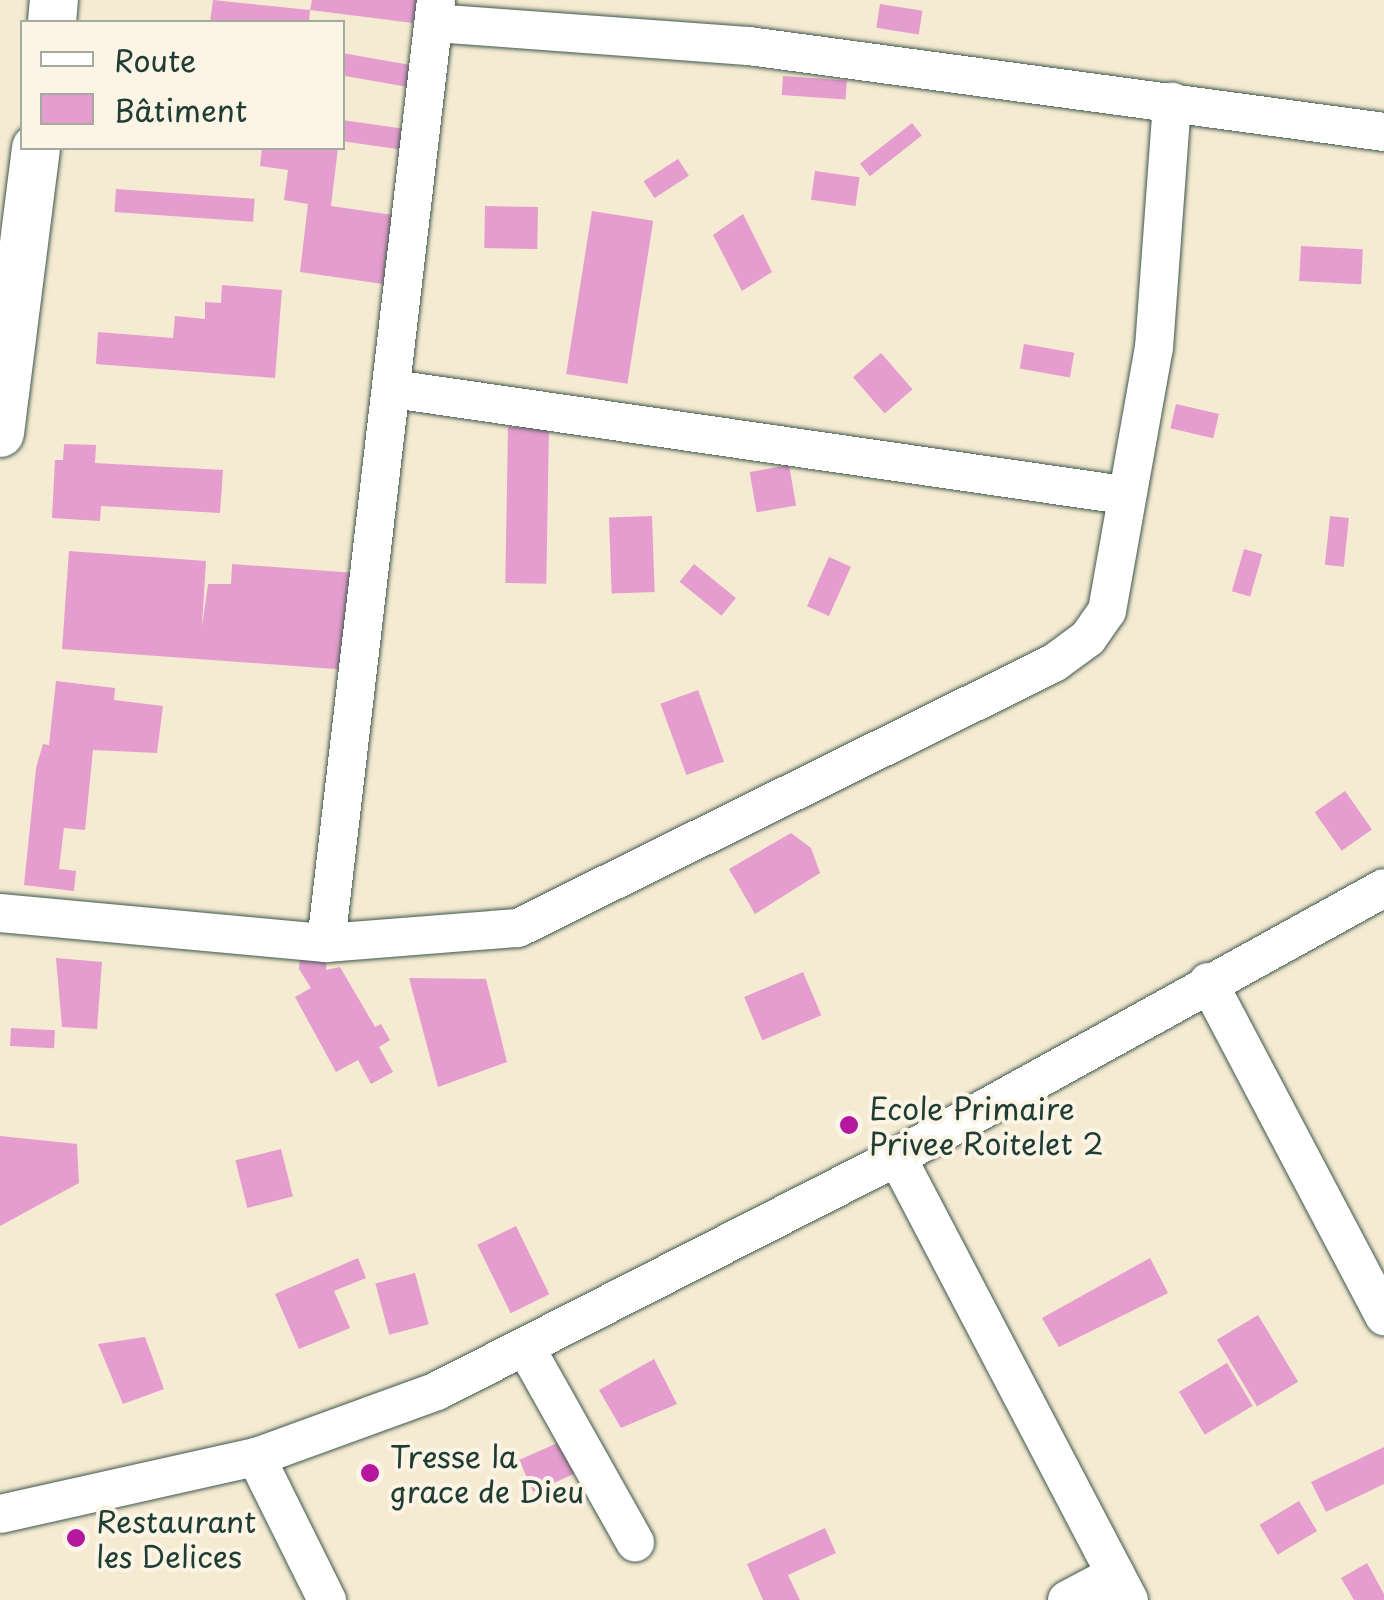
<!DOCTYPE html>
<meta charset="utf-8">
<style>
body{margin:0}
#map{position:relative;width:1384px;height:1600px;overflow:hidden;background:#f5ebd2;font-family:"Playpen Sans",sans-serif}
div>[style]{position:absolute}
.building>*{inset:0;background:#e49dce;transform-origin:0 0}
.roads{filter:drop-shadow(0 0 2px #3f574c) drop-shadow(0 0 2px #3f574c)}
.minor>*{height:38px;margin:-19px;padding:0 19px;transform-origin:19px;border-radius:19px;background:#fff}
.tertiary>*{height:48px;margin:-24px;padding:0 24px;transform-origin:24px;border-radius:24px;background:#fff}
.dots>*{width:28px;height:28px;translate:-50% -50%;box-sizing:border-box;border:5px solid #fcf5e5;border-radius:50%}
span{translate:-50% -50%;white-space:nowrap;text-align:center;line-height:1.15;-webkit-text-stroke:8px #fcf5e5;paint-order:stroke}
.poi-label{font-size:30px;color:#1f3d34}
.left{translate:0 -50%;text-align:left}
.legend{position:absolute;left:20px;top:20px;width:325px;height:130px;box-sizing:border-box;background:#fcf5e5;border:2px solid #a4ab9e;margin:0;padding:12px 18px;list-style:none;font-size:30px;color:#1f3d34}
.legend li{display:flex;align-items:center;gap:20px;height:50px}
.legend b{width:50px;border:2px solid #a4ab9e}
</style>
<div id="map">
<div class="building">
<i style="clip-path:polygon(213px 0,310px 10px,309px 22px,210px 22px)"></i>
<i style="clip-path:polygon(312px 0,425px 0,421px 24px,310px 10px)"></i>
<i style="left:880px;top:4px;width:43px;height:24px;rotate:9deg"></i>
<i style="left:342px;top:53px;width:81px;height:22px;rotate:10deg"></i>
<i style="left:783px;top:76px;width:64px;height:19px;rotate:4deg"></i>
<i style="left:342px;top:120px;width:71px;height:21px;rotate:8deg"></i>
<i style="left:912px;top:123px;width:16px;height:66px;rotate:52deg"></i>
<i style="clip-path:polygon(262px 148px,338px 148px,331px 206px,400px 216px,390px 285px,300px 272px,308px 204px,284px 200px,288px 170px,260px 166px)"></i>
<i style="left:678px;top:159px;width:20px;height:41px;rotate:57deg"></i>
<i style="left:815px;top:171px;width:45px;height:29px;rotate:8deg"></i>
<i style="left:116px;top:189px;width:139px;height:23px;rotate:4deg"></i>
<i style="left:485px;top:206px;width:53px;height:42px;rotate:1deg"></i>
<i style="left:592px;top:211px;width:62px;height:165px;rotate:9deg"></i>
<i style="clip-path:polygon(743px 214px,772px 272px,742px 291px,713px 235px)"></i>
<i style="left:1301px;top:246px;width:62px;height:35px;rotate:3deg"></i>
<i style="clip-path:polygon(222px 285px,282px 290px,275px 378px,96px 364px,98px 332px,173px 338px,175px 316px,205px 319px,205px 302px,221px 303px)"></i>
<i style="left:1024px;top:344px;width:51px;height:25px;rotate:10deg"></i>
<i style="left:881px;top:353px;width:48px;height:37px;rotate:49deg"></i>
<i style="left:1176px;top:404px;width:44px;height:25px;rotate:13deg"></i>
<i style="left:508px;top:427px;width:41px;height:156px;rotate:1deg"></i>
<i style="clip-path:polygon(64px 444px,96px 445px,95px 463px,223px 470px,220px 513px,101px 506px,100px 521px,52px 518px,55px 460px,63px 460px)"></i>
<i style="left:789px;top:465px;width:41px;height:40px;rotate:80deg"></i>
<i style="left:652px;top:516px;width:76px;height:43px;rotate:88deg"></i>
<i style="left:1330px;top:516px;width:19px;height:49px;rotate:6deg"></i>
<i style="left:1244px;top:549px;width:19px;height:44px;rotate:16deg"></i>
<i style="clip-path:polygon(69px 551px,206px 561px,202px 627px,208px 584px,231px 584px,232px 564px,355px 573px,349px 670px,62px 649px)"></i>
<i style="left:829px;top:557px;width:24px;height:54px;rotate:24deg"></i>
<i style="left:694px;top:564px;width:54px;height:23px;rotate:39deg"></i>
<i style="clip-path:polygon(56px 681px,115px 688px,114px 700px,163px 706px,157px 753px,93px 750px,85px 830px,64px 828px,59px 869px,76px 871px,74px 891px,24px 885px,36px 768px,43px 744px,49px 745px)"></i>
<i style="left:698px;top:690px;width:76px;height:40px;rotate:70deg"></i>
<i style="left:1345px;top:791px;width:47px;height:37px;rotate:55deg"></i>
<i style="clip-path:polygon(791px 833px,811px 848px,820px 873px,755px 914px,729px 869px)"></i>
<i style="clip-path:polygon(300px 953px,327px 954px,326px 970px,340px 967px,375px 1027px,381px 1024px,390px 1040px,379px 1047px,393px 1072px,371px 1084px,358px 1060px,336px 1072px,295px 997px,311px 988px,299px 969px)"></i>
<i style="clip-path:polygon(56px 958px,102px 962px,97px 1029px,62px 1027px)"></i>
<i style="left:803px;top:972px;width:47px;height:64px;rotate:67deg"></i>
<i style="clip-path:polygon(409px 978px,486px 979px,507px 1062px,438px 1087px)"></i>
<i style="left:11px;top:1028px;width:44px;height:18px;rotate:3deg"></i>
<i style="clip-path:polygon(0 1136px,77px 1144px,79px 1183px,0 1226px)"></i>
<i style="left:281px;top:1149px;width:49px;height:47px;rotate:76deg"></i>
<i style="left:516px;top:1226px;width:76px;height:43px;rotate:64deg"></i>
<i style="clip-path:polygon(358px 1258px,366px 1278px,334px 1291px,350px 1328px,299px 1349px,275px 1294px)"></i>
<i style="clip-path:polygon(1150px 1258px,1168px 1293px,1059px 1347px,1042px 1318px)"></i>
<i style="left:415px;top:1273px;width:53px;height:41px;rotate:75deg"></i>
<i style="left:1258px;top:1315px;width:78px;height:48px;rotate:59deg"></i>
<i style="clip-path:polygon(145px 1337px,164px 1389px,123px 1404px,98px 1344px)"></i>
<i style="clip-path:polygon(654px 1359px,677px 1404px,621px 1428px,599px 1390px)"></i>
<i style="left:1227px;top:1363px;width:50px;height:56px;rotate:59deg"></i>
<i style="left:573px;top:1436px;width:35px;height:59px;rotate:66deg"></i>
<i style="clip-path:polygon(1384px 1447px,1384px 1484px,1326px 1512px,1311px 1482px)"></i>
<i style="left:1299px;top:1501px;width:35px;height:46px;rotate:59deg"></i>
<i style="clip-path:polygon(825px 1528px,836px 1553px,788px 1575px,800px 1600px,763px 1600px,747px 1564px)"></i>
<i style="clip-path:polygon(1367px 1563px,1384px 1594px,1384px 1600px,1354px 1600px,1341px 1578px)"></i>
</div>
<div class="roads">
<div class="minor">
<i style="left:434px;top:23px;width:316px;rotate:4.2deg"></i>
<i style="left:749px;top:46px;width:641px;rotate:7.71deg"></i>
<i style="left:393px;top:389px;width:738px;rotate:8.26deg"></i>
<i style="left:0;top:913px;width:327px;rotate:5.3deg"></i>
<i style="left:326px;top:943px;width:193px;rotate:-4.5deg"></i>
<i style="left:518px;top:928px;width:598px;rotate:-26.31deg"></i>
<i style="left:1054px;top:663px;width:42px;rotate:-36.3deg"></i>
<i style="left:1088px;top:638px;width:33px;rotate:-55deg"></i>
<i style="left:1107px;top:611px;width:267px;rotate:-79.9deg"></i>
<i style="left:1154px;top:348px;width:247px;rotate:-85.8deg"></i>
<i style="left:326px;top:943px;width:949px;rotate:-83.35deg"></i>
<i style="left:1208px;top:982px;width:378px;rotate:62.2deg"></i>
<i style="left:897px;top:1157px;width:500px;rotate:62.36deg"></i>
<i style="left:526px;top:1348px;width:223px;rotate:60.7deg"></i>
<i style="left:256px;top:1457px;width:160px;rotate:63.6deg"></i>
<i style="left:0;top:1514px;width:262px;rotate:-12.6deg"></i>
<i style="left:256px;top:1457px;width:193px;rotate:-20deg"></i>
<i style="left:437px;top:1391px;width:516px;rotate:-26.96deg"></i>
<i style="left:897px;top:1157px;width:556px;rotate:-28.91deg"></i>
<i style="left:1067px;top:1600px;width:55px;rotate:-28deg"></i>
</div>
<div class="tertiary">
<i style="left:52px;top:22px;width:22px;rotate:-85deg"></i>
<i style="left:0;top:433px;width:287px;rotate:-82.8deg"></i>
</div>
</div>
<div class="dots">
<i style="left:849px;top:1125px;background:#b5179e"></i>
<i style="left:370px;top:1473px;background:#b5179e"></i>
<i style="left:76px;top:1538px;background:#b5179e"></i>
</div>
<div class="poi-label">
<span class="left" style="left:869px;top:1125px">Ecole Primaire<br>Privee Roitelet 2</span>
<span class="left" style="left:390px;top:1473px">Tresse la<br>grace de Dieu</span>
<span class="left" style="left:96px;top:1538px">Restaurant<br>les Delices</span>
</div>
<ul class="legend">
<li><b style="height:12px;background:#fff"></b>Route</li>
<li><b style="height:28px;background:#e49dce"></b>Bâtiment</li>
</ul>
</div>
